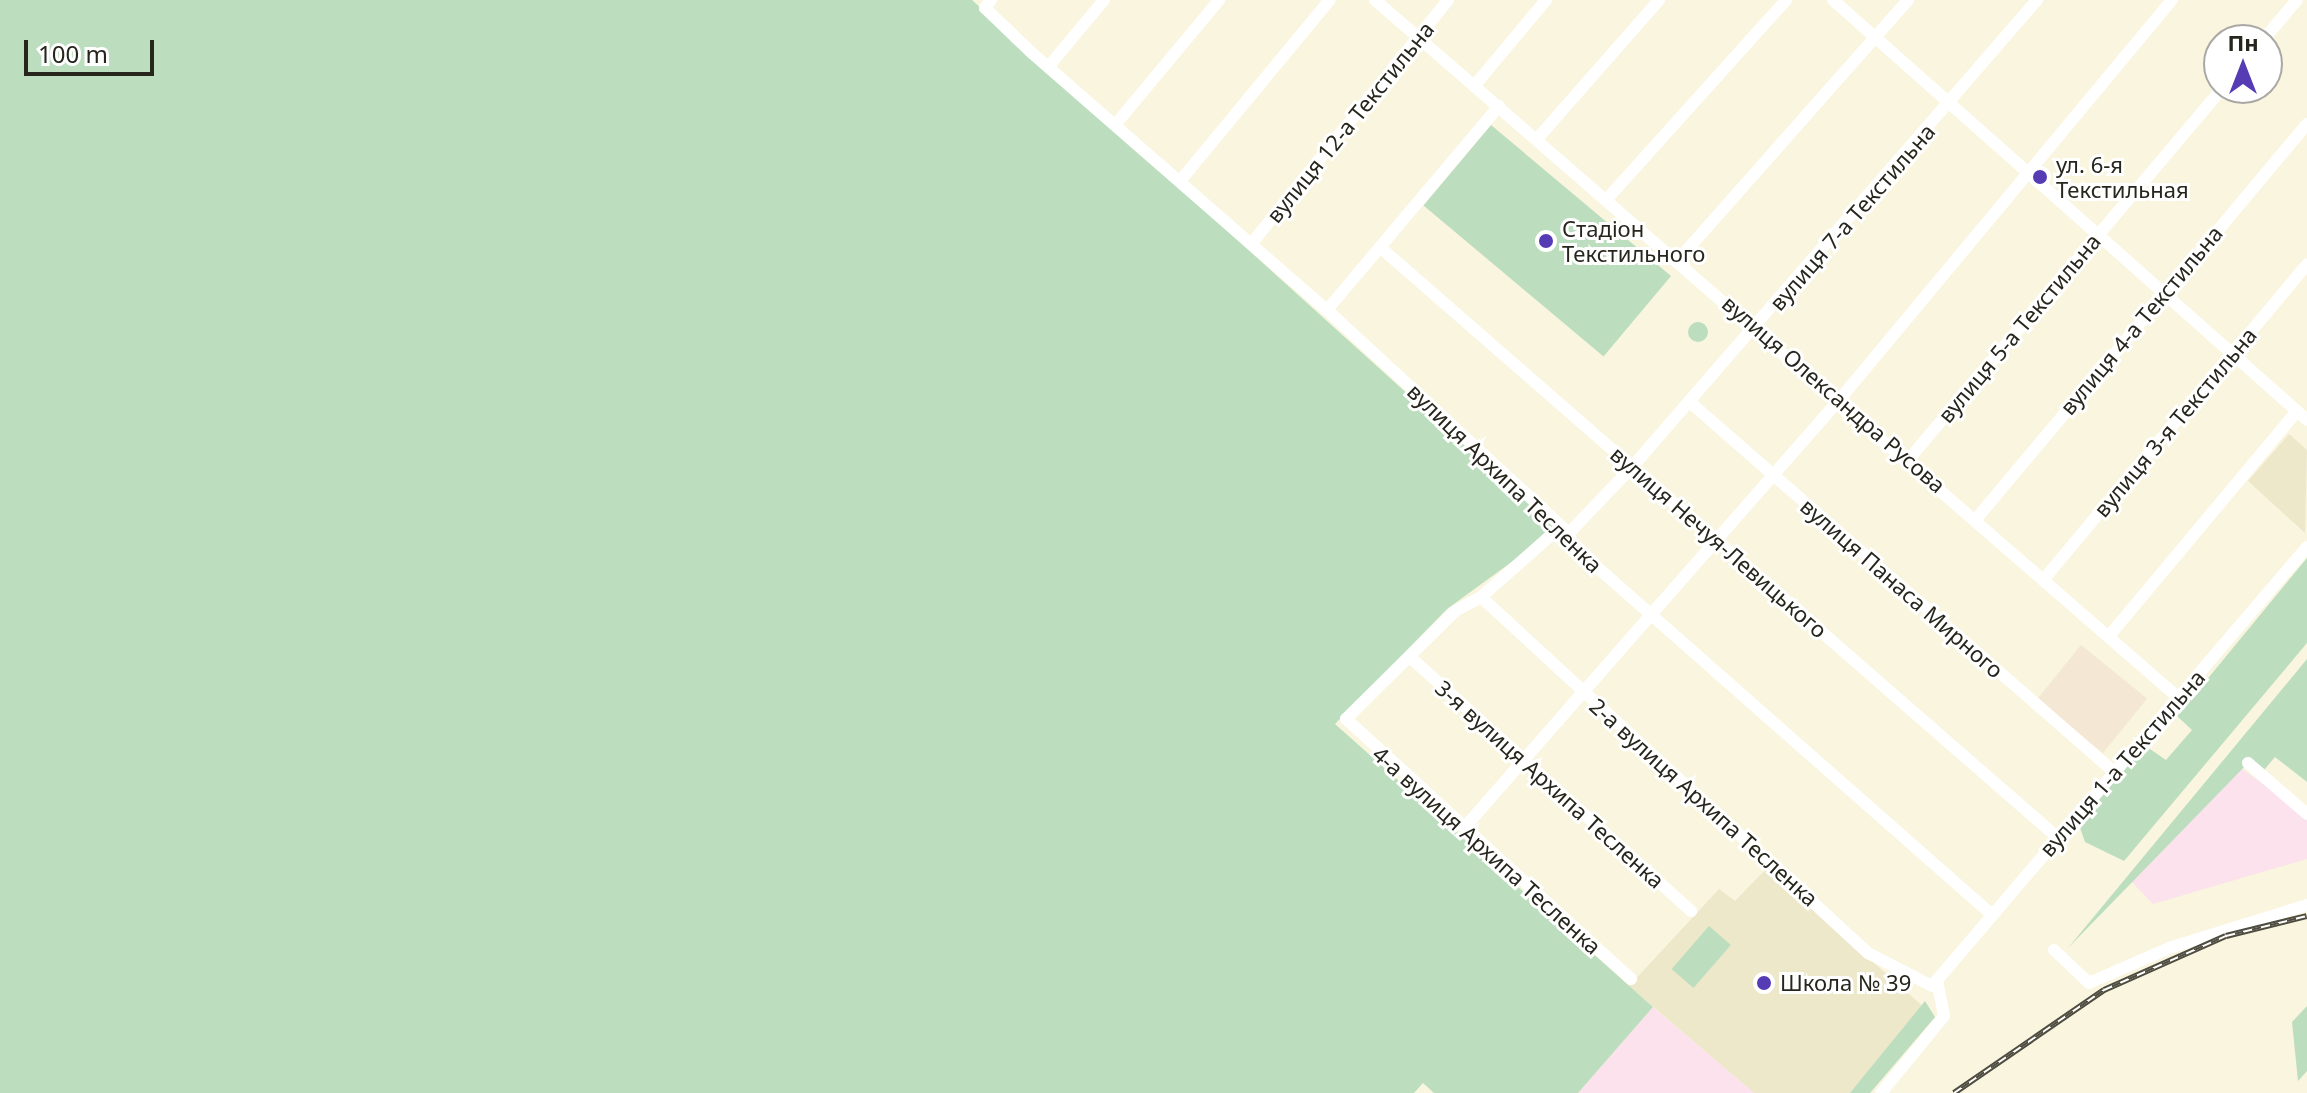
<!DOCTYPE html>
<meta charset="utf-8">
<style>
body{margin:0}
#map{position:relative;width:2307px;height:1093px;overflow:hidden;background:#f9f5de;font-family:"Noto Sans",sans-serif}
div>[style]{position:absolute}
.commercial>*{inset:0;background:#f4e8d4;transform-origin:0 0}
.industrial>*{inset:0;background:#fbe2ed}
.built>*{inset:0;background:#eee8cb}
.green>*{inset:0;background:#bcdebe;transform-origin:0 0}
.round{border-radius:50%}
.minor>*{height:12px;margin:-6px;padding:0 6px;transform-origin:6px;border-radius:6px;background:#fff}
.rail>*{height:6px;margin-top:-3px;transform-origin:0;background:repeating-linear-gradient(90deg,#fff 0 9px,#4e4c41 0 18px);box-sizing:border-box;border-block:2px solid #4e4c41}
.dots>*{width:22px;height:22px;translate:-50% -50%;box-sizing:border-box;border:4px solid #fff;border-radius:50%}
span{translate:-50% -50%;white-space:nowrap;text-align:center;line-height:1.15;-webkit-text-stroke:6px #fff;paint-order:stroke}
.street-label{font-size:22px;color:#27261d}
.poi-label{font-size:22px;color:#27261d}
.left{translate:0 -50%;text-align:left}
.north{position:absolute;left:2203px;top:24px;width:80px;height:80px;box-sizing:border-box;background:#fff;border:2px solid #a9a8a5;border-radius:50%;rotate:0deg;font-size:22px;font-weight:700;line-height:32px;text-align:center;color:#27261d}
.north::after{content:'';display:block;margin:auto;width:28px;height:36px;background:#553cb4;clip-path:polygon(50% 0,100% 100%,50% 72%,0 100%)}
.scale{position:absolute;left:24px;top:40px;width:130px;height:36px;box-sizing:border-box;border:4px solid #27261d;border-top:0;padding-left:10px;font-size:24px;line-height:28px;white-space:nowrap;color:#27261d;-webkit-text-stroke:6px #fff;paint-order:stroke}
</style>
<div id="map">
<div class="commercial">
<i style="left:2081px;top:645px;width:85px;height:70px;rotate:39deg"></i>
</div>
<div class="industrial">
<i style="clip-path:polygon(2241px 768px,2307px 816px,2307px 859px,2153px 904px,2129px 879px)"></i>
<i style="clip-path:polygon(1653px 1007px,1754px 1093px,1578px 1093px)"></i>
</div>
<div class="built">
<i style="clip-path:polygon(2289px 434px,2307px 450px,2305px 533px,2248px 481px)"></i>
<i style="clip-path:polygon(1767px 868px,1935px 1017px,1870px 1093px,1754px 1093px,1629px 986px,1719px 889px,1735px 901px)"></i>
</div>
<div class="green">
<i style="clip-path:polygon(0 0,972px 0,1557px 529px,1447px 609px,1335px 724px,1653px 1007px,1578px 1093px,1434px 1093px,1423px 1083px,1414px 1093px,0 1093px)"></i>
<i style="left:1491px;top:125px;width:235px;height:105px;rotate:40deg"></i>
<i class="round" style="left:1688px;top:322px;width:20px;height:20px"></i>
<i style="clip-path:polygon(2307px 558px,2307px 643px,2124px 861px,2085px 842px,2078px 822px,2144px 745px,2166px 760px,2192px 730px,2177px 716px)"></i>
<i style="clip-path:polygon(2307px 659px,2307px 782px,2275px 757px,2264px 770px,2248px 763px,2068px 948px)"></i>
<i style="left:1709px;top:926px;width:29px;height:57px;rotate:41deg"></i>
<i style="clip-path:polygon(1925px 1001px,1935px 1017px,1870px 1093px,1850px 1093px)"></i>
<i style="clip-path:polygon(2307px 1006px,2307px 1071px,2298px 1081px,2292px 1022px)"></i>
</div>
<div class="minor">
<i style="left:991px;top:0;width:10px;rotate:127deg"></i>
<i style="left:985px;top:8px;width:65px;rotate:43.8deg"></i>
<i style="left:1032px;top:53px;width:391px;rotate:41.1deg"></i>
<i style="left:1327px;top:310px;width:329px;rotate:42.7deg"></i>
<i style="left:1569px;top:533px;width:12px;rotate:76deg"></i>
<i style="left:1572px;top:545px;width:558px;rotate:41.37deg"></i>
<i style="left:1375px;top:0;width:1066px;rotate:40.97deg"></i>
<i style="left:1833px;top:0;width:633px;rotate:41.54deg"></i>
<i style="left:2263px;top:40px;width:52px;rotate:-49.6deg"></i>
<i style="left:1049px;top:66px;width:86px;rotate:-50.2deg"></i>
<i style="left:1475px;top:85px;width:111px;rotate:-50.1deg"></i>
<i style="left:1115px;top:125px;width:163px;rotate:-50.2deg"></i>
<i style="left:1537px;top:139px;width:185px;rotate:-48.7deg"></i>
<i style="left:1180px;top:181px;width:235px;rotate:-50.4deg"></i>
<i style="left:1607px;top:199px;width:268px;rotate:-48deg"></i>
<i style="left:1252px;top:243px;width:312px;rotate:-51.1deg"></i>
<i style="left:1381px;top:248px;width:897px;rotate:41.07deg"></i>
<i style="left:1679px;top:259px;width:346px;rotate:-48.5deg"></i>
<i style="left:1327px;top:310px;width:267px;rotate:-49.9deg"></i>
<i style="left:1692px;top:404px;width:559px;rotate:41.08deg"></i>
<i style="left:1909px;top:459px;width:485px;rotate:-49.8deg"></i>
<i style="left:1977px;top:518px;width:514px;rotate:-50.05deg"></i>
<i style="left:2044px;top:579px;width:410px;rotate:-50.1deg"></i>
<i style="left:1481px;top:597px;width:526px;rotate:42.61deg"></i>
<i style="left:1868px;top:953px;width:72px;rotate:27.3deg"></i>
<i style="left:1932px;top:986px;width:577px;rotate:-49.5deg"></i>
<i style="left:2109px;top:636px;width:293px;rotate:-50.1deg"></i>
<i style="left:1410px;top:657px;width:379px;rotate:42.1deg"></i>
<i style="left:2248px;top:763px;width:78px;rotate:40.8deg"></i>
<i style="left:1465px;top:827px;width:569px;rotate:-48.78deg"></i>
<i style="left:1840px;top:399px;width:519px;rotate:-50.24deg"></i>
<i style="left:2054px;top:950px;width:48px;rotate:43.3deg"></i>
<i style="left:2089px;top:983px;width:87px;rotate:-23.6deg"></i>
<i style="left:2169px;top:948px;width:145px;rotate:-17.3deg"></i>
<i style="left:1631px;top:979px;width:386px;rotate:-137.6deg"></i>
<i style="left:1346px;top:719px;width:153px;rotate:-44.7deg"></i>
<i style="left:1455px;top:611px;width:30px;rotate:-28deg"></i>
<i style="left:1481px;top:597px;width:91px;rotate:-41.4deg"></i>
<i style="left:1549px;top:537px;width:20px;rotate:-11deg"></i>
<i style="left:1569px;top:533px;width:93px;rotate:-46.3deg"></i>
<i style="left:1633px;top:466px;width:617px;rotate:-49.08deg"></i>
<i style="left:1881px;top:1093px;width:99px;rotate:-50.7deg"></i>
<i style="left:1944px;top:1016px;width:37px;rotate:-101deg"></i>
</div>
<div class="rail">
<i style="left:1954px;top:1093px;width:182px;rotate:-34.5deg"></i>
<i style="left:2104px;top:990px;width:133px;rotate:-23.9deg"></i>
<i style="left:2226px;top:936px;width:83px;rotate:-13.9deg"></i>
</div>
<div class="dots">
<i style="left:2040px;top:177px;background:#553cb4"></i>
<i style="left:1546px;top:241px;background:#553cb4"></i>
<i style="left:1764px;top:983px;background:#553cb4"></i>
</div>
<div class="street-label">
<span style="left:1350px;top:122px;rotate:-51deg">вулиця 12-а Текстильна</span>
<span style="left:1852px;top:217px;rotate:-49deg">вулиця 7-а Текстильна</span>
<span style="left:2141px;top:320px;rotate:-50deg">вулиця 4-а Текстильна</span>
<span style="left:2019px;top:328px;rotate:-50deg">вулиця 5-а Текстильна</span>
<span style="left:1834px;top:394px;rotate:41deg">вулиця Олександра Русова</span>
<span style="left:2175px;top:422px;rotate:-50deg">вулиця 3-я Текстильна</span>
<span style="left:1505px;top:478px;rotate:44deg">вулиця Архипа Тесленка</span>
<span style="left:1719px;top:542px;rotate:41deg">вулиця Нечуя-Левицького</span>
<span style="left:1902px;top:588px;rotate:41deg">вулиця Панаса Мирного</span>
<span style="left:2122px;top:763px;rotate:-49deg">вулиця 1-а Текстильна</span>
<span style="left:1550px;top:784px;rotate:42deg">3-я вулиця Архипа Тесленка</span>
<span style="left:1704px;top:802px;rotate:42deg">2-а вулиця Архипа Тесленка</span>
<span style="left:1487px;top:850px;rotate:42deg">4-а вулиця Архипа Тесленка</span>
</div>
<div class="poi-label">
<span class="left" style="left:2056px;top:177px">ул. 6-я<br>Текстильная</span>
<span class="left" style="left:1562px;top:241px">Стадіон<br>Текстильного</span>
<span class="left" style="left:1780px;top:983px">Школа № 39</span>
</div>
<div class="north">Пн</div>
<div class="scale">100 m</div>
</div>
